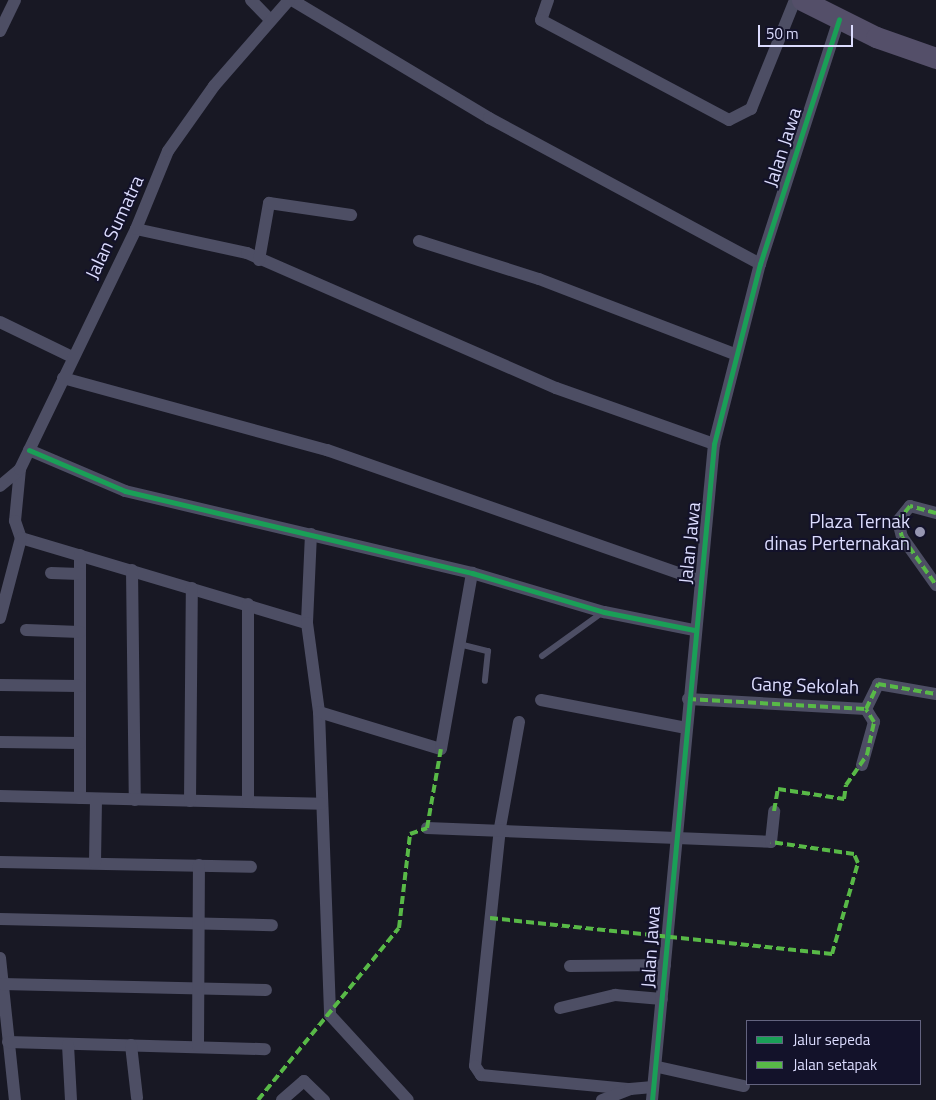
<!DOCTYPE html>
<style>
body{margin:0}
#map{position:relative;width:936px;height:1100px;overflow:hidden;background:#181824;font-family:"Titillium Web",sans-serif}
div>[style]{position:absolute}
.service>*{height:6px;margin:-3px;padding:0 3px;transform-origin:3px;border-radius:3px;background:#4d4e64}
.minor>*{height:12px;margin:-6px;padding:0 6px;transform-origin:6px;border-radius:6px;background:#4d4e64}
.primary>*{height:21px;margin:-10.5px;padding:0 10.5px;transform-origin:10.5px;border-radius:10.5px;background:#544f69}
.quiet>*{height:4px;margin-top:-2px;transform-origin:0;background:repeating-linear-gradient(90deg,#58b947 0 8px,transparent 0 12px)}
.cycleway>*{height:5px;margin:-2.5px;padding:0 2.5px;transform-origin:2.5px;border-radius:2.5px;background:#1a9f57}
.dots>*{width:14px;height:14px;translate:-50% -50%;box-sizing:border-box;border:2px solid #13122a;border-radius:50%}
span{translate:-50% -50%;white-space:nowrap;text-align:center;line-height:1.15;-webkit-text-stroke:4px #13122a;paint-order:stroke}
.street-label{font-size:19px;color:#dcdcfe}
.poi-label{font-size:19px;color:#dcdcfe}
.right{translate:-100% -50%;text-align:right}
.legend{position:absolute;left:746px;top:1020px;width:175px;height:65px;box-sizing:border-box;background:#13122a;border:1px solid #63637f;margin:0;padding:6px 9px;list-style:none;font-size:15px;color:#dcdcfe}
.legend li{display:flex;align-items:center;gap:10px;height:25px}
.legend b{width:25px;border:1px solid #63637f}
.scale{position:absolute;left:758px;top:25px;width:95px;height:22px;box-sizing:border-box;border:2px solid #dcdcfe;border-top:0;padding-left:6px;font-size:15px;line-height:18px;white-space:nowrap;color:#dcdcfe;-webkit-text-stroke:4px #13122a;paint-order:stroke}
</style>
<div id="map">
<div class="service">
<i style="left:459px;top:644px;width:30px;rotate:14deg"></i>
<i style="left:488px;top:651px;width:30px;rotate:96deg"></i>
<i style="left:542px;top:656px;width:75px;rotate:-35.8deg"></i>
</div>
<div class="minor">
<i style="left:251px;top:0;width:28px;rotate:46deg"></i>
<i style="left:292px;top:0;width:230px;rotate:30.9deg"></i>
<i style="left:489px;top:118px;width:308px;rotate:28.3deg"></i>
<i style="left:548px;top:0;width:21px;rotate:109deg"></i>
<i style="left:541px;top:20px;width:213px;rotate:28deg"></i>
<i style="left:729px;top:120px;width:25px;rotate:-27deg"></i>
<i style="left:751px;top:109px;width:118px;rotate:-68deg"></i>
<i style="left:0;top:31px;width:34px;rotate:-64deg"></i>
<i style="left:136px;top:229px;width:114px;rotate:12.2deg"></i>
<i style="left:247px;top:253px;width:337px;rotate:23.6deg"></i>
<i style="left:556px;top:388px;width:168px;rotate:19.5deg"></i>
<i style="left:419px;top:241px;width:126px;rotate:17.6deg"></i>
<i style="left:539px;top:279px;width:209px;rotate:21deg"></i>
<i style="left:259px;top:260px;width:58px;rotate:-80deg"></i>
<i style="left:269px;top:203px;width:83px;rotate:8.3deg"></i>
<i style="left:0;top:322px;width:80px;rotate:25.9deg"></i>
<i style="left:63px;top:378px;width:274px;rotate:15.3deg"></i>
<i style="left:327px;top:450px;width:396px;rotate:19.3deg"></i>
<i style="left:29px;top:450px;width:104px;rotate:23.1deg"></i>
<i style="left:125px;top:491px;width:357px;rotate:13.3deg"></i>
<i style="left:472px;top:573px;width:138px;rotate:16.5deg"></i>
<i style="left:604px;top:612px;width:92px;rotate:11.3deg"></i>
<i style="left:20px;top:469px;width:52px;rotate:95.5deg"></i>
<i style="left:15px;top:521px;width:18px;rotate:71deg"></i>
<i style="left:21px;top:538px;width:298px;rotate:16.6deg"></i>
<i style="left:0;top:486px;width:26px;rotate:-40deg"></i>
<i style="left:20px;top:469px;width:267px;rotate:-64.2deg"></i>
<i style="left:136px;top:229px;width:84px;rotate:-67.7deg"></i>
<i style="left:168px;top:151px;width:80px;rotate:-54.7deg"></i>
<i style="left:214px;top:86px;width:114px;rotate:-48.9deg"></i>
<i style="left:936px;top:513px;width:27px;rotate:-165deg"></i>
<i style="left:910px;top:506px;width:19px;rotate:129deg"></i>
<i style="left:898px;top:521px;width:16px;rotate:76deg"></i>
<i style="left:902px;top:537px;width:59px;rotate:54.7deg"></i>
<i style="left:311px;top:534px;width:89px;rotate:92.6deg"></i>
<i style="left:307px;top:623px;width:90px;rotate:82.3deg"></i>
<i style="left:319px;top:712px;width:303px;rotate:87.9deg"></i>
<i style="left:330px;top:1015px;width:115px;rotate:47.5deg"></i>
<i style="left:80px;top:555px;width:243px;rotate:90deg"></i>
<i style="left:132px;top:570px;width:230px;rotate:89.3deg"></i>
<i style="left:51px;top:573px;width:29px;rotate:2deg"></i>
<i style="left:0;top:618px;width:83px;rotate:-75.3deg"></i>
<i style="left:26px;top:630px;width:54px;rotate:2.1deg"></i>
<i style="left:0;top:685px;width:80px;rotate:0.7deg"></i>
<i style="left:688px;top:699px;width:178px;rotate:3.2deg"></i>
<i style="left:866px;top:709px;width:28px;rotate:-64deg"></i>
<i style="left:878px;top:684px;width:59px;rotate:9.8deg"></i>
<i style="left:541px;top:700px;width:148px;rotate:10.9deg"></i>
<i style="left:319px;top:712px;width:127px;rotate:16.9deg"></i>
<i style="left:441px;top:749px;width:179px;rotate:-80deg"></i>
<i style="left:519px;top:722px;width:108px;rotate:100.2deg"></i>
<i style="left:500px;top:828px;width:239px;rotate:96deg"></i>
<i style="left:475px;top:1066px;width:11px;rotate:56deg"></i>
<i style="left:481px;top:1075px;width:150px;rotate:5.4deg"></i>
<i style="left:0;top:742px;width:80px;rotate:0.7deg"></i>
<i style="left:862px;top:765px;width:45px;rotate:-74.4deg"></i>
<i style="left:874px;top:722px;width:15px;rotate:-122deg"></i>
<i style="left:0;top:796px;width:322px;rotate:1.4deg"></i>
<i style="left:190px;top:801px;width:213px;rotate:-89.5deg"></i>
<i style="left:248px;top:801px;width:197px;rotate:-90deg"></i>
<i style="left:427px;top:828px;width:344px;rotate:2.3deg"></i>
<i style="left:771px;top:842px;width:31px;rotate:-84deg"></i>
<i style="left:0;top:862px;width:251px;rotate:1.1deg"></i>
<i style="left:95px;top:863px;width:64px;rotate:-89.1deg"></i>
<i style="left:0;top:919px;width:272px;rotate:1.3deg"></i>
<i style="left:0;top:958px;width:143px;rotate:84deg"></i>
<i style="left:570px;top:966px;width:95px;rotate:-0.6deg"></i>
<i style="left:2px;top:984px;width:264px;rotate:1.3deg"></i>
<i style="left:560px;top:1008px;width:57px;rotate:-13.3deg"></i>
<i style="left:615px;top:995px;width:47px;rotate:4.9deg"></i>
<i style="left:8px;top:1042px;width:257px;rotate:1.6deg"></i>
<i style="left:68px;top:1045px;width:55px;rotate:86.9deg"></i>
<i style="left:131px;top:1045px;width:53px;rotate:83.5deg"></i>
<i style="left:198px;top:1046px;width:181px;rotate:-89.7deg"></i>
<i style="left:658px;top:1067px;width:88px;rotate:12.5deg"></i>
<i style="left:282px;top:1100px;width:29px;rotate:-41deg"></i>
<i style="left:304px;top:1081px;width:28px;rotate:44deg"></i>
<i style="left:602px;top:1100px;width:30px;rotate:-21deg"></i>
<i style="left:630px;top:1089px;width:23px;rotate:-5deg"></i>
<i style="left:652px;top:1100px;width:659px;rotate:-84.6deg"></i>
<i style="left:714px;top:444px;width:186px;rotate:-75.7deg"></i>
<i style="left:760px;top:264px;width:257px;rotate:-72.1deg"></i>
</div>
<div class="primary">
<i style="left:802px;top:0;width:83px;rotate:26.6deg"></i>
<i style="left:876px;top:37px;width:64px;rotate:19.3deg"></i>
</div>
<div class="quiet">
<i style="left:936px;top:513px;width:27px;rotate:-165deg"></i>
<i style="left:910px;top:506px;width:19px;rotate:129deg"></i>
<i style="left:898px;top:521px;width:16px;rotate:76deg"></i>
<i style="left:902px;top:537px;width:59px;rotate:54.7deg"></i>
<i style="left:688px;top:699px;width:178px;rotate:3.2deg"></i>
<i style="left:866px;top:709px;width:28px;rotate:-64deg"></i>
<i style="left:878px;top:684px;width:59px;rotate:9.8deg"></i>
<i style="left:774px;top:811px;width:22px;rotate:-80deg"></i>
<i style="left:778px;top:789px;width:67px;rotate:8.6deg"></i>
<i style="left:844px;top:799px;width:14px;rotate:-82deg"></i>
<i style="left:846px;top:785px;width:37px;rotate:-55deg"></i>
<i style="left:867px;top:755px;width:34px;rotate:-78deg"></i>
<i style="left:874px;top:722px;width:15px;rotate:-122deg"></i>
<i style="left:490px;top:918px;width:344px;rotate:6deg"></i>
<i style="left:832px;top:954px;width:95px;rotate:-74.1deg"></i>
<i style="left:858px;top:863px;width:10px;rotate:-114deg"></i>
<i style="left:854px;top:854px;width:84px;rotate:-171.8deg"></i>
<i style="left:258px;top:1100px;width:222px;rotate:-50.7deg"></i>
<i style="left:399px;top:928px;width:95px;rotate:-83.3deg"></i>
<i style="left:410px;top:834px;width:18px;rotate:-19deg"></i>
<i style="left:427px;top:828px;width:80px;rotate:-80deg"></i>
</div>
<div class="cycleway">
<i style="left:29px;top:450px;width:104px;rotate:23.1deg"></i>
<i style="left:125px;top:491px;width:357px;rotate:13.3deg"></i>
<i style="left:472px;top:573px;width:138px;rotate:16.5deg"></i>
<i style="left:604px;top:612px;width:92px;rotate:11.3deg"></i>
<i style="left:652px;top:1100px;width:659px;rotate:-84.6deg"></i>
<i style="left:714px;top:444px;width:186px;rotate:-75.7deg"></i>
<i style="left:760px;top:264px;width:257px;rotate:-72.1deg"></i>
</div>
<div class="dots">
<i style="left:920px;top:532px;background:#9797b2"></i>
</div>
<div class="street-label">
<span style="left:782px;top:147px;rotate:-72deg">Jalan Jawa</span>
<span style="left:114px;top:227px;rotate:-65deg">Jalan Sumatra</span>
<span style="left:689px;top:543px;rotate:-84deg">Jalan Jawa</span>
<span style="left:805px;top:685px;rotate:2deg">Gang Sekolah</span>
<span style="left:650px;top:947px;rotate:-86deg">Jalan Jawa</span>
</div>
<div class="poi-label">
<span class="right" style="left:910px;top:532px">Plaza Ternak<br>dinas Perternakan</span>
</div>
<ul class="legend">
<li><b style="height:6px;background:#1a9f57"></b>Jalur sepeda</li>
<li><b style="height:6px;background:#58b947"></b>Jalan setapak</li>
</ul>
<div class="scale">50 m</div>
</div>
